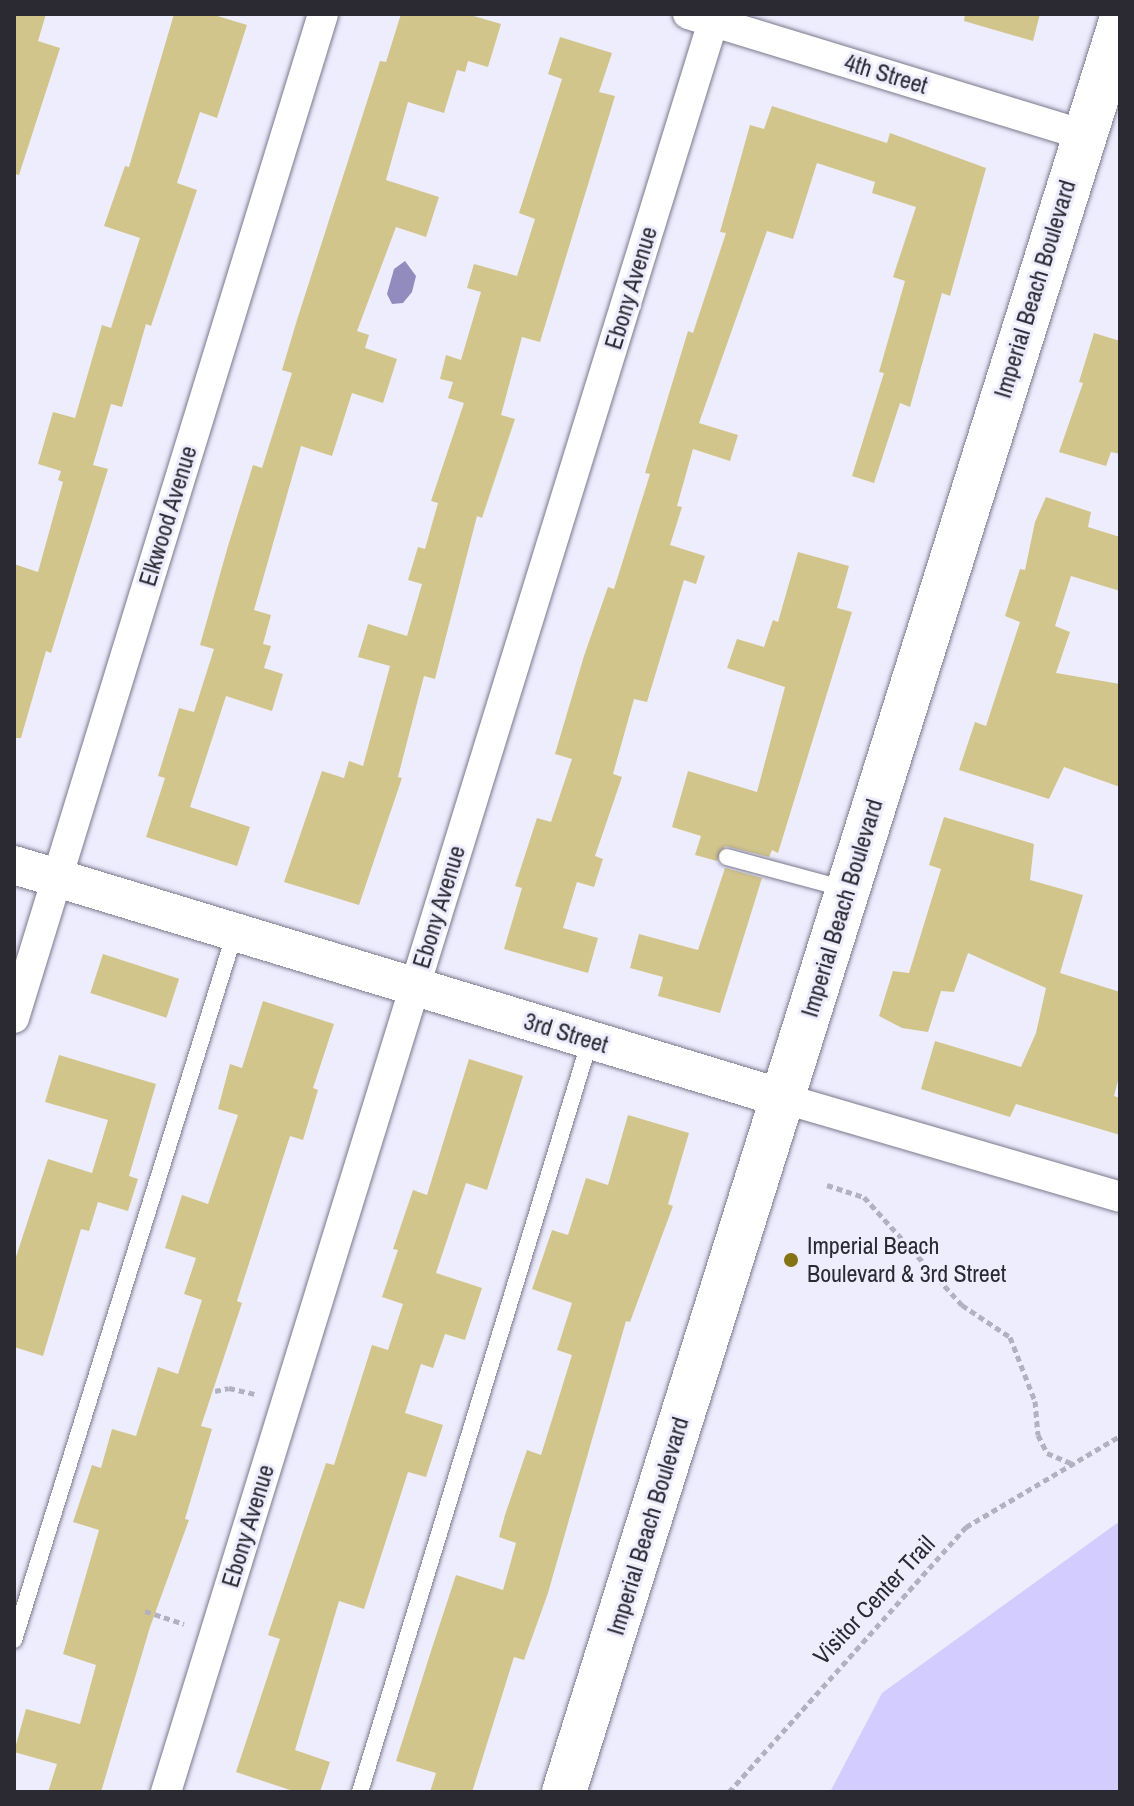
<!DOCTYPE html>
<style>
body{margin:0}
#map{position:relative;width:1134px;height:1806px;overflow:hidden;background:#eeedfe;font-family:"Archivo Narrow",sans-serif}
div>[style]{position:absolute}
.green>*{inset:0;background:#d2cdfe}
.water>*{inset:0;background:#918bbe}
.building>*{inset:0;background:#d2c58c;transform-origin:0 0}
.path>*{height:5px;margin-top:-2.5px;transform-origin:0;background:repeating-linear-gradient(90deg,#b2b1bf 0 6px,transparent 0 10px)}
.roads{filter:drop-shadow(0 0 2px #7b798c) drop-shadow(0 0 2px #7b798c)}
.service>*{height:16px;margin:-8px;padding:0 8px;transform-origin:8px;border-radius:8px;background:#fff}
.minor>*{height:30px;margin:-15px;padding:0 15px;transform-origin:15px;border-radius:15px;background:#fff}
.tertiary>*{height:38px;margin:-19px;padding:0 19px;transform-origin:19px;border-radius:19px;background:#fff}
.primary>*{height:44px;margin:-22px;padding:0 22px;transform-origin:22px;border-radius:22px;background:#fff}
.dots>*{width:22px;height:22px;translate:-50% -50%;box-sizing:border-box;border:4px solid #eeedfe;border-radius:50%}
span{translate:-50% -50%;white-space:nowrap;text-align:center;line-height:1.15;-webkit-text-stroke:6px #eeedfe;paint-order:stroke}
.street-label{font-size:24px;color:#2b2a32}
.poi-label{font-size:24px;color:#2b2a32}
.left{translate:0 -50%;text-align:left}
.frame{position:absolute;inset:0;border:16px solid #2b2a32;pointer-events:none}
</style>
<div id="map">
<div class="green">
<i style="clip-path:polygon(1120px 1521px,1120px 1792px,830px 1792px,882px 1693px)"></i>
</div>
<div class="water">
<i style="clip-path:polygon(405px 261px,416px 276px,412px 292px,403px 303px,392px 304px,387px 294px,394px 269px)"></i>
</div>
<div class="building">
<i style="clip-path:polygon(14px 14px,46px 14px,38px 41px,60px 48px,19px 175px,14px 174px)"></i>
<i style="clip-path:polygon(174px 14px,211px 14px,247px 25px,217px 118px,200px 112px,177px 183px,197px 190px,151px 326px,146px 324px,122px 407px,111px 404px,93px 465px,108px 469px,51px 653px,46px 651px,21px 738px,14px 738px,14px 564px,38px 572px,63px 482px,58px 480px,61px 471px,38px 464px,53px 412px,75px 418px,102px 325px,111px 328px,140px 238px,104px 226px,125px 166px,129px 167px)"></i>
<i style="clip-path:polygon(401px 14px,467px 14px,501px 24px,488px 67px,468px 61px,465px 72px,457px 70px,444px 113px,408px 102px,386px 180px,439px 197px,426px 237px,396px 227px,357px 331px,369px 335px,365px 348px,397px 359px,383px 403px,352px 393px,332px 456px,301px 446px,254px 610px,271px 615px,263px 644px,271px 646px,264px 668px,283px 674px,272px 711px,226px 696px,190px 807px,250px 827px,237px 866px,146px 837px,165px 778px,158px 776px,179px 708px,194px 712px,214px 649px,200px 645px,228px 546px,253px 465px,262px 468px,292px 373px,282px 370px,297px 320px,380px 61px,386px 62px)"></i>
<i style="clip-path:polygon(965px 14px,1040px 14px,1033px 41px,964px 21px)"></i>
<i style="clip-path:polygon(560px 37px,612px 53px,599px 92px,615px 96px,540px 342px,522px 337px,501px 415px,515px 419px,482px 518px,477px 516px,435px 679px,424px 676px,398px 777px,402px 778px,359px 905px,284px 882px,322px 771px,344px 778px,349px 761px,363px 766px,390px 666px,358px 657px,368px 624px,407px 636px,422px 584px,408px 580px,418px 547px,425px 549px,438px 503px,431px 501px,464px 403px,448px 398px,453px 382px,440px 379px,446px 355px,461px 360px,481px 292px,467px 288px,474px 264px,517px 276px,535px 219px,519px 213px,562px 79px,548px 74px)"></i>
<i style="clip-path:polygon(772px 106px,887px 143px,890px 133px,986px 168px,950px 296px,942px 293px,910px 407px,900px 403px,874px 483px,852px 476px,884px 373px,879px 372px,905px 281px,893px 277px,916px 207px,872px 193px,875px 182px,817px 163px,793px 239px,767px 231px,699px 423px,738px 435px,730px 461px,693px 449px,677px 506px,682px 507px,670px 545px,705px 556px,696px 584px,684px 580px,647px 702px,634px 699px,613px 774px,622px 777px,595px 856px,603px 859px,594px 887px,577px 882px,563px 928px,598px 938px,588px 973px,504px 949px,522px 888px,515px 886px,537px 818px,551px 822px,572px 759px,555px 754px,584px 656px,608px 587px,614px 589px,650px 474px,645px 473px,688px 331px,693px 333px,726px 233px,720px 232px,750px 125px,764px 129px)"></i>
<i style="clip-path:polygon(1094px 333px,1120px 341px,1120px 454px,1111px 452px,1106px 466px,1059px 452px,1083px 383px,1079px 382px)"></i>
<i style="clip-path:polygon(1046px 497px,1091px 512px,1088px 527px,1120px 537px,1120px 591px,1071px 576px,1055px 626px,1070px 632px,1056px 673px,1120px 684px,1120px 787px,1064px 767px,1049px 799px,959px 770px,975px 722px,986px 726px,1020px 622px,1005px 616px,1020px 569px,1025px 570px,1035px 522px)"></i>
<i style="clip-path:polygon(798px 552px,849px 566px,837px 608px,852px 612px,778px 853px,772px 850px,769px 857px,725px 846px,717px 861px,695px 855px,701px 836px,672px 827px,688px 771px,757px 792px,785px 687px,727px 668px,737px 639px,764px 647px,773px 620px,778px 622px)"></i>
<i style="clip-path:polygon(944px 817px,1034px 844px,1030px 880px,1083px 895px,1060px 973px,1120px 992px,1120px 1073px,1114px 1096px,1120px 1098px,1120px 1135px,1016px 1104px,1010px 1117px,921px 1089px,935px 1041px,1021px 1067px,1036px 1033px,1046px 988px,968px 953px,954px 992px,941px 991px,928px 1032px,902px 1028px,879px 1016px,893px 971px,909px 973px,941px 869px,929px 865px)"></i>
<i style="clip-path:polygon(725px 868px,762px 878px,720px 1013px,658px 996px,663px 977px,630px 968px,639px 934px,698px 950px)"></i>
<i style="left:103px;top:954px;width:80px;height:41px;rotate:18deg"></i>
<i style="clip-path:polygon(263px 1001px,334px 1024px,313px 1088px,318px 1090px,303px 1140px,290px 1136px,237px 1301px,242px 1303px,201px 1426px,212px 1429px,185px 1519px,189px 1520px,150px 1627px,101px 1792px,48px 1792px,57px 1764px,14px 1752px,26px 1709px,80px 1724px,96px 1665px,63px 1654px,99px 1530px,73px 1522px,92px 1465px,101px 1468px,112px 1429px,136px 1436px,158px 1367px,178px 1374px,202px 1300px,184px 1294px,196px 1258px,165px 1248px,182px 1195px,208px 1204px,238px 1115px,218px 1109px,230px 1064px,242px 1068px)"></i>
<i style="clip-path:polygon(59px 1055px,156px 1084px,129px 1176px,138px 1179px,128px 1211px,98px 1202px,89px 1231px,81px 1229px,43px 1356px,14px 1347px,14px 1263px,48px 1159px,92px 1173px,108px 1120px,45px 1102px)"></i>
<i style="clip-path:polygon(469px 1059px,523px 1076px,487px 1190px,466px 1183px,436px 1273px,482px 1288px,465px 1340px,445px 1334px,433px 1368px,421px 1364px,405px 1413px,443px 1425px,426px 1477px,408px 1472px,364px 1609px,339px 1601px,295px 1750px,330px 1762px,320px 1792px,296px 1792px,236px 1772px,280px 1639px,268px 1635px,326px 1463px,334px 1465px,372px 1345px,388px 1350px,403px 1304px,382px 1297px,398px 1250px,393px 1249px,413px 1190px,427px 1195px)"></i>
<i style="clip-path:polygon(628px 1115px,689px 1133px,668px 1204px,673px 1206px,630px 1322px,626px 1321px,548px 1593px,524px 1660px,514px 1657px,472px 1792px,430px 1792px,436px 1773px,396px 1761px,432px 1648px,456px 1575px,503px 1590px,516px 1543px,499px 1537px,505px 1515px,527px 1450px,541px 1455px,572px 1355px,557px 1350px,572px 1303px,532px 1289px,552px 1230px,568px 1235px,586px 1178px,608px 1185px)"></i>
</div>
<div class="path">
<i style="left:827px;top:1185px;width:39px;rotate:18deg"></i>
<i style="left:864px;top:1197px;width:146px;rotate:47.8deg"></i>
<i style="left:962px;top:1305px;width:58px;rotate:33.7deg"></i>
<i style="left:1010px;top:1337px;width:69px;rotate:68.7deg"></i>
<i style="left:1035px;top:1401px;width:34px;rotate:85deg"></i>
<i style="left:1038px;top:1435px;width:20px;rotate:63deg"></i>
<i style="left:1047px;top:1453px;width:26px;rotate:23deg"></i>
<i style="left:215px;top:1391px;width:14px;rotate:-12deg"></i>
<i style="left:229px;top:1388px;width:26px;rotate:13deg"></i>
<i style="left:145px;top:1611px;width:41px;rotate:18.4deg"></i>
<i style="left:729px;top:1792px;width:356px;rotate:-48.2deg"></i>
<i style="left:966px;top:1527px;width:179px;rotate:-30.6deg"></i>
</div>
<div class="roads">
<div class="service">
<i style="left:727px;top:857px;width:123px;rotate:15.1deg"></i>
<i style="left:14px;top:1640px;width:742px;rotate:-72.66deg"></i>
<i style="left:360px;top:1792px;width:786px;rotate:-72.99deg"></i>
</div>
<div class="minor">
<i style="left:688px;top:14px;width:414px;rotate:17deg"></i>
<i style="left:14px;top:1018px;width:1050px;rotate:-72.89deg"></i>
<i style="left:782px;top:1098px;width:352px;rotate:16.3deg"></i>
<i style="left:166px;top:1792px;width:1853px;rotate:-72.83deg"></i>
</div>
<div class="tertiary">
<i style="left:14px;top:865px;width:803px;rotate:16.88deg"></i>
</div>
<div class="primary">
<i style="left:564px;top:1792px;width:1853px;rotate:-72.54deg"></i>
</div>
</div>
<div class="dots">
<i style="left:791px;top:1260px;background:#857213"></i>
</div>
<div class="street-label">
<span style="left:886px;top:74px;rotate:17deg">4th Street</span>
<span style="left:631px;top:288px;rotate:-73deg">Ebony Avenue</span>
<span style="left:1035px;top:289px;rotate:-73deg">Imperial Beach Boulevard</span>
<span style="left:168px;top:516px;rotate:-73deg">Elkwood Avenue</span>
<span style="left:439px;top:907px;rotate:-73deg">Ebony Avenue</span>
<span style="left:842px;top:908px;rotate:-73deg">Imperial Beach Boulevard</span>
<span style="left:566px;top:1033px;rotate:17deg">3rd Street</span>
<span style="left:248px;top:1526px;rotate:-73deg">Ebony Avenue</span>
<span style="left:648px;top:1526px;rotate:-73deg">Imperial Beach Boulevard</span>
<span style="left:874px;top:1600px;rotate:-47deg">Visitor Center Trail</span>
</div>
<div class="poi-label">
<span class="left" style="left:807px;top:1260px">Imperial Beach<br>Boulevard &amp; 3rd Street</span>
</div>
<div class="frame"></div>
</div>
